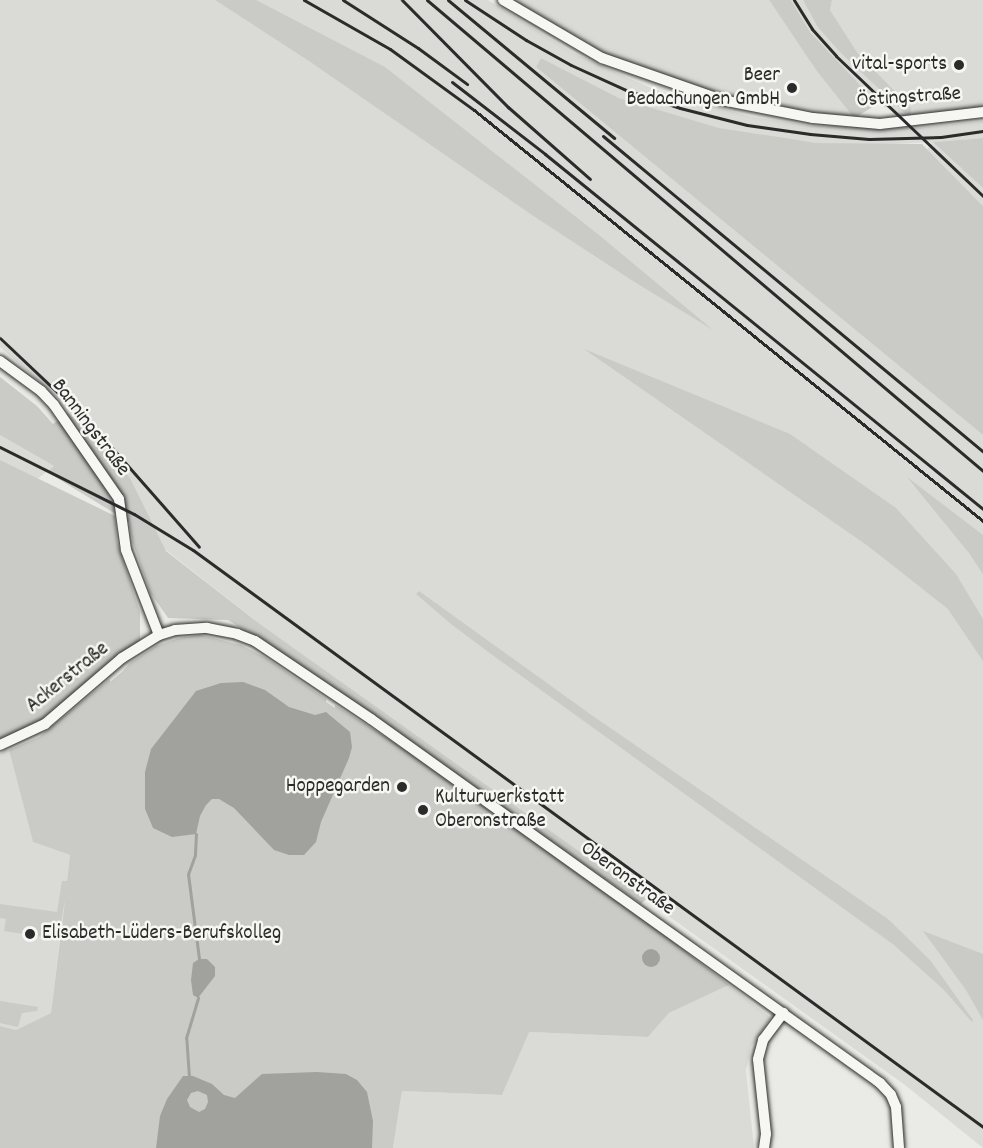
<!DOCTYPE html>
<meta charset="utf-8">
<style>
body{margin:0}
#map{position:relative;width:983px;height:1148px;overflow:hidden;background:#eaeae6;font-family:Dekko,sans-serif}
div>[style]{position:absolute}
.built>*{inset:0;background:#dadad6}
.green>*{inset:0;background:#cacac7}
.water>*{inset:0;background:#a1a19e}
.round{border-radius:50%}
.stream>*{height:3px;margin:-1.5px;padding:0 1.5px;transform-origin:1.5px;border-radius:1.5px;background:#a1a19e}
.roads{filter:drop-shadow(0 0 2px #2b2b2b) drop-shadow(0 0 2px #2b2b2b)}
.minor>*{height:10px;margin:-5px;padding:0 5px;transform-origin:5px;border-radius:5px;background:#f6f6f2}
.rail>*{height:3px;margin:-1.5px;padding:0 1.5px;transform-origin:1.5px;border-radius:1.5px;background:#2b2b2b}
.dots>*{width:16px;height:16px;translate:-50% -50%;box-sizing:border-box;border:3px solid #f6f6f2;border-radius:50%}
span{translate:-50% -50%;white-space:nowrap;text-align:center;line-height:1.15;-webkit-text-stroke:5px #f6f6f2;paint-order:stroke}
.poi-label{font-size:21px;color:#2b2b2b}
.right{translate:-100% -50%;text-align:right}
.left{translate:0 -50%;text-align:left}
.street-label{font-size:21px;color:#2b2b2b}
</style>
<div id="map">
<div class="built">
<i style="clip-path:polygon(0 0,488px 0,573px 53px,653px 89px,748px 116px,811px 126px,919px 128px,983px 121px,983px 138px,934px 142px,983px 188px,983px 206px,927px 149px,932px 142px,871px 145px,817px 143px,763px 136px,718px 128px,619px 98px,541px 58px,536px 67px,983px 435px,983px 1148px,905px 1085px,260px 624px,133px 524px,139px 505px,68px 407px,0 347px)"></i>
<i style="clip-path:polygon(505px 0,769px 0,816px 70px,854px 118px,810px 115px,652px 80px)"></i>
<i style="clip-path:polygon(791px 0,803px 0,817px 26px,911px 108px,857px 52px,830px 10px,832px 0,983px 0,983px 111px,911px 119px,878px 104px,810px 32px)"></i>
<i style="clip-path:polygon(0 435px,54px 466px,0 508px)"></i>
<i style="clip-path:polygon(9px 750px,33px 842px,70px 855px,51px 1013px,16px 1030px,0 1026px,0 753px)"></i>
<i style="clip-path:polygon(729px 985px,771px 1018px,751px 1047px,746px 1071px,754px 1148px,393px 1148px,402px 1091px,502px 1095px,528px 1032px,648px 1037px,669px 1013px)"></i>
</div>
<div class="green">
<i style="clip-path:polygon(215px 0,256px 0,385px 67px,599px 235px,713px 330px,633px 281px,532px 215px,309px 61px)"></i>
<i style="clip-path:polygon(769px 0,791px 0,810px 32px,878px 104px,854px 118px,816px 70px)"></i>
<i style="clip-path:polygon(803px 0,832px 0,830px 10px,857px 52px,911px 108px,911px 119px,840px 52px,817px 26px)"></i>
<i style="clip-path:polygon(541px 58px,619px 98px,719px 128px,817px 143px,922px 144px,983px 206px,983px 435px,536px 67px)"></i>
<i style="clip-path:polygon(983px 138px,983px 188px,933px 142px)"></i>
<i style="clip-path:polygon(584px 349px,790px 434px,896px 508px,956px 574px,983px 619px,983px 661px,948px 609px,868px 546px)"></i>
<i style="clip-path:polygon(0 377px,37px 406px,53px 424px,68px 413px,97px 441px,130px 478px,166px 551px,260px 624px,646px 899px,641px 904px,280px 652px,228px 620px,168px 618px,150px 592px,133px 543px,129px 522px,47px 472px,54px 466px,0 435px)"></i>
<i style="clip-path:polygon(0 460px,115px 516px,117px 542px,140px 612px,140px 645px,61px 711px,0 745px)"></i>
<i style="clip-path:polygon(907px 477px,983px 535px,983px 574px,969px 553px)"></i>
<i style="clip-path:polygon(419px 591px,590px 714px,888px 919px,930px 960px,973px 1020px,972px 1022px,943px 989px,894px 945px,491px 654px,451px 624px,416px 594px)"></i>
<i style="clip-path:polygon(201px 635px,241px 645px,266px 658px,326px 699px,326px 702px,335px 708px,335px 705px,513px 818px,729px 985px,669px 1013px,648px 1037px,529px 1032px,502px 1095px,402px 1091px,393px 1148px,0 1148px,0 1026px,16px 1030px,51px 1013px,65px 900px,59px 935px,50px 933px,49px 938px,4px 931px,6px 919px,0 918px,0 904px,57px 912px,62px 881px,67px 881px,70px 855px,33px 842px,9px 750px,39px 737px,110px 679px,110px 682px,122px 672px,130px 663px,156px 646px,179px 638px)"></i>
<i style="clip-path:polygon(923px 931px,983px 954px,983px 1020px,966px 990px)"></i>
<i style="clip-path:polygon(0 1001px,38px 1007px,37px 1011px,22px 1013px,18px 1027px,0 1023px)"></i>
</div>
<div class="water">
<i style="clip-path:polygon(243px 682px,265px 690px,289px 707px,315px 715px,326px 712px,350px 732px,352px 747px,349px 758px,321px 822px,316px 842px,304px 855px,289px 855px,274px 850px,234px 808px,219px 799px,212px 799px,206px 805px,200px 816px,196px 834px,172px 837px,153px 828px,145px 809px,145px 772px,151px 749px,196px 691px,221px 683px)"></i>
<i class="round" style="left:642px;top:949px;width:18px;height:18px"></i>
<i style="clip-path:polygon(199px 959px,207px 959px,215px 967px,215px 976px,198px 998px,193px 995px,191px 980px,193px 963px)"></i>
<i style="clip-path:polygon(evenodd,317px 1072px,346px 1074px,357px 1080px,367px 1092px,373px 1121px,372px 1148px,156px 1148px,160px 1116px,167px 1099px,183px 1076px,193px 1076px,212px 1084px,224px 1095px,235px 1098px,262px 1074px,317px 1072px,198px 1091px,207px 1095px,208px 1102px,205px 1109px,199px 1112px,190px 1107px,187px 1100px,191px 1093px,198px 1091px)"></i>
</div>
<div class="stream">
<i style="left:196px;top:834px;width:21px;rotate:93deg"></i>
<i style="left:195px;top:855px;width:20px;rotate:110deg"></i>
<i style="left:188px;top:874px;width:86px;rotate:82.6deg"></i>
<i style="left:189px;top:1077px;width:39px;rotate:-94deg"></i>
<i style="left:186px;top:1038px;width:42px;rotate:-73.3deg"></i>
</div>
<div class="roads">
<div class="minor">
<i style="left:503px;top:0;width:115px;rotate:30.4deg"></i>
<i style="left:602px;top:58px;width:127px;rotate:19.3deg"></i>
<i style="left:722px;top:100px;width:93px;rotate:11.2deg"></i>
<i style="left:813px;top:118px;width:67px;rotate:5.1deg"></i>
<i style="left:880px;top:124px;width:104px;rotate:-6.6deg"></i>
<i style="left:0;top:361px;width:51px;rotate:36.2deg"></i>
<i style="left:41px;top:391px;width:19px;rotate:47deg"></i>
<i style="left:54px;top:405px;width:114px;rotate:55.3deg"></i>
<i style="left:119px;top:499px;width:51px;rotate:82.2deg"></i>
<i style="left:126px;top:550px;width:91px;rotate:68.8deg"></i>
<i style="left:0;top:745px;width:50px;rotate:-25deg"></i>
<i style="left:45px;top:724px;width:101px;rotate:-40.6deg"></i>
<i style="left:122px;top:658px;width:44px;rotate:-31.9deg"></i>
<i style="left:159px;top:635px;width:17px;rotate:-17deg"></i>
<i style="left:175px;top:630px;width:32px;rotate:-4deg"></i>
<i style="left:207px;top:628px;width:31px;rotate:11deg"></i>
<i style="left:237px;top:634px;width:19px;rotate:21deg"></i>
<i style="left:255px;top:641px;width:140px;rotate:33.9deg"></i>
<i style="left:371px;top:719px;width:626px;rotate:35.57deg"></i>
<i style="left:880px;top:1083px;width:16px;rotate:47deg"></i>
<i style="left:891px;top:1095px;width:13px;rotate:67deg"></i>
<i style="left:896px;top:1107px;width:41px;rotate:85.8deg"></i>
<i style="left:764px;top:1148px;width:14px;rotate:-82deg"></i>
<i style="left:766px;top:1134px;width:75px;rotate:-96.1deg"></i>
<i style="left:758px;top:1059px;width:20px;rotate:-75deg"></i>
<i style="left:763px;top:1040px;width:34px;rotate:-53deg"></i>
</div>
</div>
<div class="rail">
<i style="left:304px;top:0;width:99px;rotate:29.7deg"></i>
<i style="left:390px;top:49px;width:104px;rotate:36deg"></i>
<i style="left:474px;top:110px;width:654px;rotate:38.92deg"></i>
<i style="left:343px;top:0;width:89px;rotate:32.6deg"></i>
<i style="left:418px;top:48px;width:61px;rotate:36.3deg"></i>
<i style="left:402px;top:0;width:151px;rotate:45.3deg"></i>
<i style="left:508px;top:107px;width:109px;rotate:41.3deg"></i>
<i style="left:427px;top:0;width:729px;rotate:40.27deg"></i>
<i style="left:448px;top:0;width:216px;rotate:39.7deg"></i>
<i style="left:465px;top:0;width:73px;rotate:33.3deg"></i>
<i style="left:526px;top:40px;width:51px;rotate:29.1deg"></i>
<i style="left:571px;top:65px;width:60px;rotate:24.4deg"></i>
<i style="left:626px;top:90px;width:57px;rotate:18.4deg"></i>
<i style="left:680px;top:108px;width:69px;rotate:14.2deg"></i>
<i style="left:747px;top:125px;width:64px;rotate:8.1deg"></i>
<i style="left:810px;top:134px;width:59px;rotate:4.8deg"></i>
<i style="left:869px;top:139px;width:72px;rotate:-1.6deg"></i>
<i style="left:941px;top:137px;width:42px;rotate:-8.1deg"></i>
<i style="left:794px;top:0;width:34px;rotate:58deg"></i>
<i style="left:812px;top:29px;width:36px;rotate:48deg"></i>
<i style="left:836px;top:56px;width:203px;rotate:43.6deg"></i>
<i style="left:452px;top:82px;width:118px;rotate:37.7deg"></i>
<i style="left:545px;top:154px;width:564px;rotate:39.02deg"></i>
<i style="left:603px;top:136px;width:494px;rotate:39.7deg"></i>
<i style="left:0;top:338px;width:127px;rotate:43.4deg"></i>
<i style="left:92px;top:425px;width:162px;rotate:48.7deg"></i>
<i style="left:0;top:447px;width:150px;rotate:26.6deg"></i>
<i style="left:134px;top:514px;width:69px;rotate:31.4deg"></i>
<i style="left:193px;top:550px;width:978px;rotate:36.14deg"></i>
</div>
<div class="dots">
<i style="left:959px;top:65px;background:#2b2b2b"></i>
<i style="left:792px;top:88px;background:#2b2b2b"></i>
<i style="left:402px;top:787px;background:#2b2b2b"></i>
<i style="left:423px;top:810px;background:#2b2b2b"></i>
<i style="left:30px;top:934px;background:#2b2b2b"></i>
</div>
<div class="poi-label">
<span class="right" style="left:947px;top:65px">vital-sports</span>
<span class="right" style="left:780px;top:88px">Beer<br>Bedachungen GmbH</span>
<span class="right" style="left:390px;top:787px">Hoppegarden</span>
<span class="left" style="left:435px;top:810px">Kulturwerkstatt<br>Oberonstraße</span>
<span class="left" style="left:42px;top:934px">Elisabeth-Lüders-Berufskolleg</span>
</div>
<div class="street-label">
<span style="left:909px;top:98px;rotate:-4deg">Östingstraße</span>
<span style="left:90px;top:428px;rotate:53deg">Banningstraße</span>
<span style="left:68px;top:678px;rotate:-39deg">Ackerstraße</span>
<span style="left:627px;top:879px;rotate:36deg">Oberonstraße</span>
</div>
</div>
